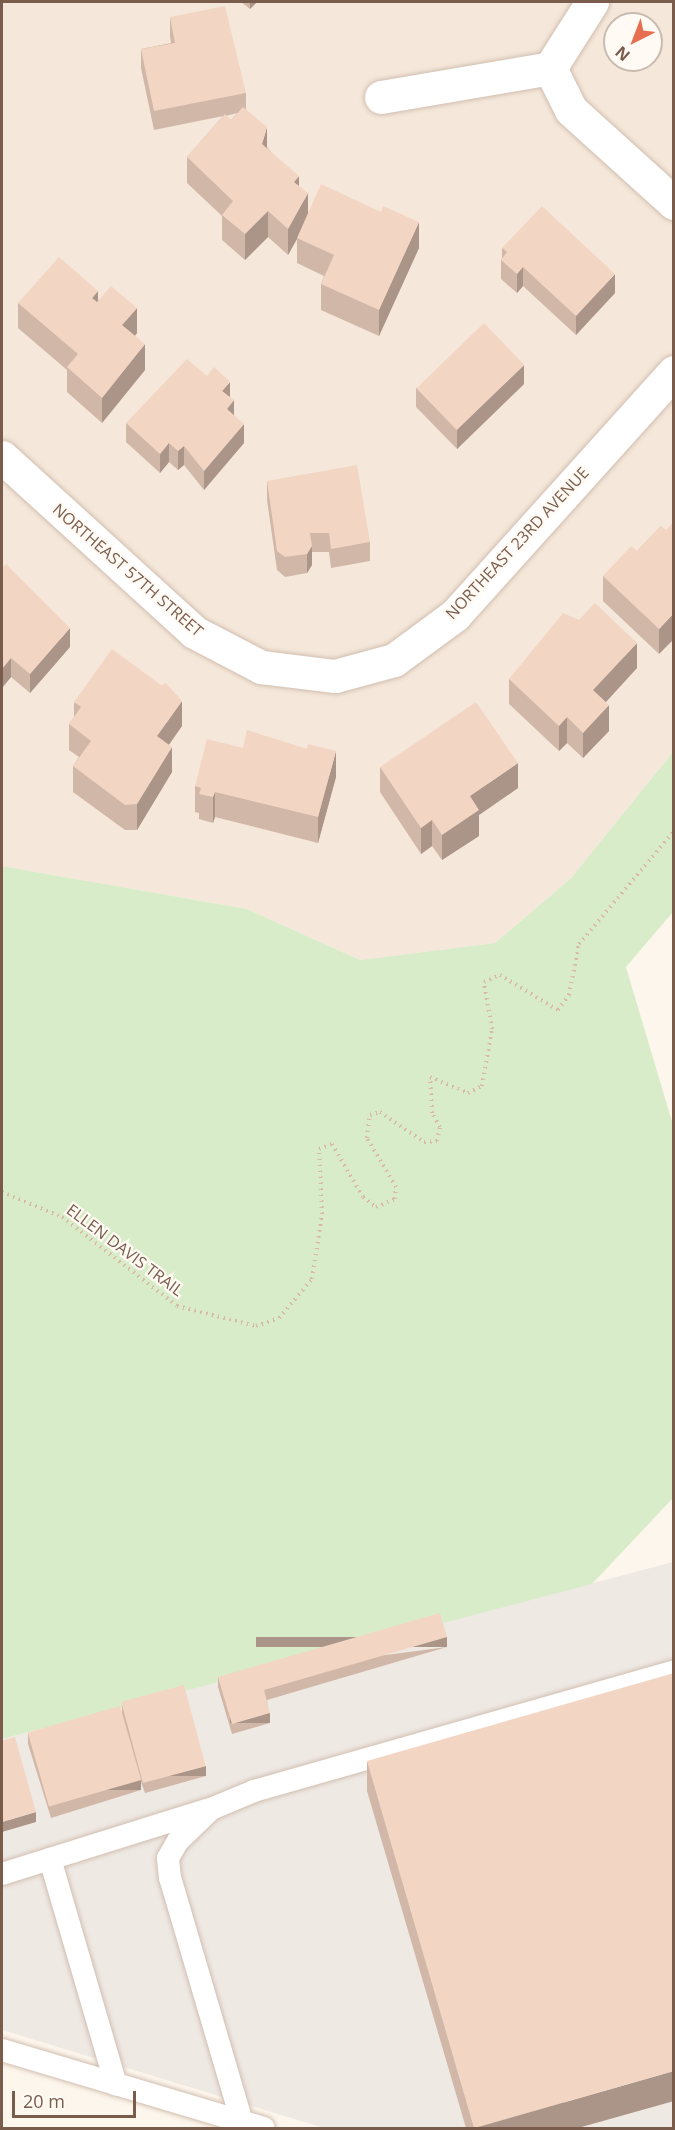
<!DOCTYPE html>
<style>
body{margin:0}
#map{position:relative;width:675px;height:2130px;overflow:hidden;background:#fdf6ec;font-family:"Open Sans",sans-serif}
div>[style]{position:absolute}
.residential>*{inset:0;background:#f5e8da}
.industrial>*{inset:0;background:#efe9e4}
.green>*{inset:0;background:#d8ecc9}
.path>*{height:4px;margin-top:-2px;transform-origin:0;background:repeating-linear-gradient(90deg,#d9b8a5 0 1.5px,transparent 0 6px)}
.roads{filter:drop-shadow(0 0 2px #d1beb0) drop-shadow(0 0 2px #d1beb0)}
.lane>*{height:22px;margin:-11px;padding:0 11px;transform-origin:11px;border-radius:11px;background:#fff}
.street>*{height:33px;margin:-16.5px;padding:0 16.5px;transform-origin:16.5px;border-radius:16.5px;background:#fff}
.wall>*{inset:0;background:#d1b7a8}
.shaded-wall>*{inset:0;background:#aa9588;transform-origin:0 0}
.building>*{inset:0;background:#f3d5c3;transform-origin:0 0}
span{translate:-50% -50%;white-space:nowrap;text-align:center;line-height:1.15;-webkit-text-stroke:4.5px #fffaf3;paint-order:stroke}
.street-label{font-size:16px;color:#7a5c4d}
.frame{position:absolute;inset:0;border:3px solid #7a5c4d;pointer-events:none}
.north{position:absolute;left:603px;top:12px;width:60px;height:60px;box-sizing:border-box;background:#fffaf3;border:2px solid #cabbb1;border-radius:50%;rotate:222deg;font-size:16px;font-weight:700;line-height:24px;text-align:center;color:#7a5c4d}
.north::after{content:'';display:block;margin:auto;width:21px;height:27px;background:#e76f51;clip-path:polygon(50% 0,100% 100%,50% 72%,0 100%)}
.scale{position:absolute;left:12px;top:2091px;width:124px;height:27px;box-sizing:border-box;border:3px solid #7a5c4d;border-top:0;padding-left:8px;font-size:18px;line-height:21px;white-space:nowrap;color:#7a5c4d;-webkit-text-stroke:4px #fffaf3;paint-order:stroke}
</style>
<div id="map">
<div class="residential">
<i style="clip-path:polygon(evenodd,2px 2px,673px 2px,673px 752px,571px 878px,495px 943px,360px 960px,247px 909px,2px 866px,2px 2px,615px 24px,651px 24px,651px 60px,615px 60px,615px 24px)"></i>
</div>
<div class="industrial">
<i style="clip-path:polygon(673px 1562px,673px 2128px,324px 2128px,2px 2030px,2px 1739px)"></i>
</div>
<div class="green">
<i style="clip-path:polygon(673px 752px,673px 912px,626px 967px,673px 1125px,673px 1498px,592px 1584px,2px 1739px,2px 866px,247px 909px,360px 960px,495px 943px,571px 878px)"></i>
</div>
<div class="path">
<i style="left:2px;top:1192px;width:65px;rotate:22.6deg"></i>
<i style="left:62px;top:1217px;width:145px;rotate:37.7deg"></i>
<i style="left:177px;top:1306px;width:81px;rotate:14.2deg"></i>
<i style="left:256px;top:1326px;width:24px;rotate:-19deg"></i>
<i style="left:279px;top:1318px;width:51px;rotate:-49.8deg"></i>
<i style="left:312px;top:1279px;width:66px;rotate:-81.3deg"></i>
<i style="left:322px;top:1214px;width:65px;rotate:-92.6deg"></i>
<i style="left:319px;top:1149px;width:14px;rotate:-21deg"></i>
<i style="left:332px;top:1144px;width:61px;rotate:59.7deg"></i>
<i style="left:363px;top:1197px;width:16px;rotate:38deg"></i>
<i style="left:376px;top:1207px;width:21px;rotate:-23deg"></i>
<i style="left:395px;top:1199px;width:12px;rotate:-85deg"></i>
<i style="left:396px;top:1187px;width:57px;rotate:-120.6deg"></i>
<i style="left:367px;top:1138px;width:23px;rotate:-83deg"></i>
<i style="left:370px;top:1115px;width:10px;rotate:-17deg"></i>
<i style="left:380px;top:1112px;width:53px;rotate:34.3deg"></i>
<i style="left:424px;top:1142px;width:13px;rotate:-4deg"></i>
<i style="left:437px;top:1141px;width:14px;rotate:-78deg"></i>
<i style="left:440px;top:1127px;width:16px;rotate:-120deg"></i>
<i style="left:432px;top:1113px;width:36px;rotate:-93deg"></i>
<i style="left:430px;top:1077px;width:41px;rotate:22.8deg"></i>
<i style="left:468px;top:1093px;width:16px;rotate:-27deg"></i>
<i style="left:482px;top:1086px;width:58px;rotate:-80deg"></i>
<i style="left:492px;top:1029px;width:48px;rotate:-99.7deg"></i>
<i style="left:484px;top:982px;width:17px;rotate:-24deg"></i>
<i style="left:500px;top:975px;width:68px;rotate:31.1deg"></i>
<i style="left:558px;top:1010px;width:19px;rotate:-54deg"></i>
<i style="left:569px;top:995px;width:52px;rotate:-78.9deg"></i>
<i style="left:579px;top:944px;width:148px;rotate:-49.9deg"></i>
</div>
<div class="roads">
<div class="lane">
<i style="left:50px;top:1859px;width:235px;rotate:73.7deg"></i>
<i style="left:2px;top:1874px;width:214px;rotate:-17.4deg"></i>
<i style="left:2px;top:2050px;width:273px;rotate:16.6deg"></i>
<i style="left:242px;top:2122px;width:254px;rotate:-106.4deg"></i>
<i style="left:170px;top:1878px;width:20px;rotate:-96deg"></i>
<i style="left:168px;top:1858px;width:20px;rotate:-60deg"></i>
<i style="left:178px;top:1841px;width:46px;rotate:-44.1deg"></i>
<i style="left:211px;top:1809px;width:47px;rotate:-22.7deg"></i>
<i style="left:254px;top:1791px;width:437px;rotate:-15.9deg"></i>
</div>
<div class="street">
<i style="left:592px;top:2px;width:78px;rotate:122.5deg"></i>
<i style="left:550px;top:68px;width:47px;rotate:63.4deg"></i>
<i style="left:571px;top:110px;width:139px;rotate:42.1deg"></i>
<i style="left:381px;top:97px;width:171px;rotate:-9.7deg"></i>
<i style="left:2px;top:457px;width:260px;rotate:42.3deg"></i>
<i style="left:194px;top:632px;width:76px;rotate:27.6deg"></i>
<i style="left:261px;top:667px;width:75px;rotate:6.9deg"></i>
<i style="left:335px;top:676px;width:61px;rotate:-15.2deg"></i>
<i style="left:394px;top:660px;width:76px;rotate:-36.4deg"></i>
<i style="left:455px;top:615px;width:327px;rotate:-48deg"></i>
</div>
</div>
<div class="wall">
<i style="clip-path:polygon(241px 2px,257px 2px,250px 9px)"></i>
<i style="clip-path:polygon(evenodd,170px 17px,246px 93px,246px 109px,267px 147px,299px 186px,308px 212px,419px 248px,379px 336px,321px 310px,321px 284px,324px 276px,297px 263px,297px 239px,288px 255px,268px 237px,245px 260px,222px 240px,222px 216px,187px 183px,187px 157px,223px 116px,154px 130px,141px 68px,141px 49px,171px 43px,170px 36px,170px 17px,237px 113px,231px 120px,226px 116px,237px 113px)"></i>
<i style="clip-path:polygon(502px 248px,615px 293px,576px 335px,523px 286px,517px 293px,501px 279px,501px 260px,502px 258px)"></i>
<i style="clip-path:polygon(98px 300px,137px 333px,135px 336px,145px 370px,102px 423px,67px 392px,67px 370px,18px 328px,18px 303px)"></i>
<i style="clip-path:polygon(524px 384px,457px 449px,416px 407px,416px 388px)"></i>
<i style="clip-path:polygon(230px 397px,234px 415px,244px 443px,204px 490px,184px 465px,178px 470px,169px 462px,160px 473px,126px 442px,126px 423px)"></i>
<i style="clip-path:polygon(267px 481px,370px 542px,370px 561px,331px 568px,329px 552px,312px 552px,312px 565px,307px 573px,285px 577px,277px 570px,267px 500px)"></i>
<i style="clip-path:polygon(661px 526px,659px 654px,603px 601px,603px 576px,637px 551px)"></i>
<i style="clip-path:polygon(2px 569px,70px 647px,30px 693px,11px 677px,2px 688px)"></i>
<i style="clip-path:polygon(579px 620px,637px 668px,606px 702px,609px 731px,583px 758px,567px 743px,559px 751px,509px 704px,509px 679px)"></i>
<i style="clip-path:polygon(74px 702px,182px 726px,169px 745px,172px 772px,137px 830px,125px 830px,73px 792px,73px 766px,79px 757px,69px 750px,69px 724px,74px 717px)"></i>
<i style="clip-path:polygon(380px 767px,518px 788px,479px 815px,479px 836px,442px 860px,432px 846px,421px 854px,380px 792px)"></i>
<i style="clip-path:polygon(336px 777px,318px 843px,215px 817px,213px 823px,199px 819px,199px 813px,195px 812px,195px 786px)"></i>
<i style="clip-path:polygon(447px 1647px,267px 1700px,270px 1723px,232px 1734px,218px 1687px,218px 1677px)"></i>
<i style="clip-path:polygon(122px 1703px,206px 1776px,145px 1793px,141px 1782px,141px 1790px,51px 1818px,28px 1744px,28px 1733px,122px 1713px)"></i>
<i style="clip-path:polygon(367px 1761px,578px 2128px,466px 2128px,367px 1791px)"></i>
</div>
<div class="shaded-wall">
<i style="clip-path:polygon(250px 2px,257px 2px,250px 9px)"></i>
<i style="clip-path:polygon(267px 127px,267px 152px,262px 144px)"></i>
<i style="clip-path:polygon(299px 176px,299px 201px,294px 182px)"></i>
<i style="clip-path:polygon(308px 193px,308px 219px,288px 255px,288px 229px)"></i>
<i style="clip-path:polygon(268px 211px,268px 237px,245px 260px,245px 234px)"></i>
<i style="clip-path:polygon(419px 222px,419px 248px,379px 336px,379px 310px)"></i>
<i style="clip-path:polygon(523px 267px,523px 286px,517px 293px,517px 274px)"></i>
<i style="clip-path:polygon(615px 274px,615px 293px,576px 335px,576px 316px)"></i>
<i style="clip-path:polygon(98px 291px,98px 317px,92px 298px)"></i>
<i style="clip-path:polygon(137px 308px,137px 333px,122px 350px,122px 325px)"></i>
<i style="clip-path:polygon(145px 344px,145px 370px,102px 423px,102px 398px)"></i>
<i style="clip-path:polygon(524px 365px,524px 384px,457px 449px,457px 430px)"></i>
<i style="clip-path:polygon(230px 382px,230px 401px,222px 391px)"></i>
<i style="clip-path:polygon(234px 400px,234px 420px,227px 409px)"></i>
<i style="clip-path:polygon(244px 424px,244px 443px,204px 490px,204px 471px)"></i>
<i style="clip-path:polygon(169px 443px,169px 462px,160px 473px,160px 454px)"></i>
<i style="clip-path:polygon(184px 446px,184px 465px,178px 470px,178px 451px)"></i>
<i style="clip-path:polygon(312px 546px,312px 565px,307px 573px,307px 554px)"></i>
<i style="clip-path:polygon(674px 613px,674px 639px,659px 654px,659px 629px)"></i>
<i style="clip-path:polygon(70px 628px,70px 647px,30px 693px,30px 674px)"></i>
<i style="clip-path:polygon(637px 643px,637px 668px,593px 716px,593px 690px)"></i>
<i style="clip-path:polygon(11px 658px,11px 677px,2px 688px,2px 669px)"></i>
<i style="clip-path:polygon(182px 701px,182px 726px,157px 761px,157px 736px)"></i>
<i style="clip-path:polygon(609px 705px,609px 731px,583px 758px,583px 733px)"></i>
<i style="clip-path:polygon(567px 717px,567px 743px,559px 751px,559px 726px)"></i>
<i style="clip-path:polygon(172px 747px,172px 772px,137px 830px,137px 804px)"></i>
<i style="clip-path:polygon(336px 751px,336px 777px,318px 843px,318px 817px)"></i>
<i style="clip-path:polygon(518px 763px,518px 788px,479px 815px,479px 836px,442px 860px,442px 835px,470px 796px)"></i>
<i style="clip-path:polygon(215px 792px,215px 817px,213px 823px,213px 797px)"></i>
<i style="clip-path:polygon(432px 820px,432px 846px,421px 854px,421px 828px)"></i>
<i style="left:447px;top:1637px;width:10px;height:191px;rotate:90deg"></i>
<i style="left:270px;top:1713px;width:10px;height:40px;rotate:90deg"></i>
<i style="left:206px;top:1766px;width:10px;height:63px;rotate:90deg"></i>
<i style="left:141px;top:1780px;width:10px;height:94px;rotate:90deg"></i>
<i style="clip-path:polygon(36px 1812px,36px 1822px,2px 1832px,2px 1822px)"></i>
<i style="clip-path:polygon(674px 2071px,674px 2101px,578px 2128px,475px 2128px)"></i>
</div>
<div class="building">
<i style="clip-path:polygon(225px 6px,246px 93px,154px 111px,141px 49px,175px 43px,170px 17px)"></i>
<i style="clip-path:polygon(243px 107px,267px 127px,262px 144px,299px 176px,294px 182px,308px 193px,288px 229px,268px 211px,245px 234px,222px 215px,233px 201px,187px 157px,225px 114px,231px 120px)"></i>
<i style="clip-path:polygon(321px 184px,381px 212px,383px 206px,419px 222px,379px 310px,321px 284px,334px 255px,297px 238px)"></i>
<i style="clip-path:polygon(542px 206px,615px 274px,576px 316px,523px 267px,517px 274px,501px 260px,507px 252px,502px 248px)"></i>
<i style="clip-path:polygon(59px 257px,98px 291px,92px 298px,97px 302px,111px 286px,137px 308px,122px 325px,145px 344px,102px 398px,67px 367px,78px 354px,18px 303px)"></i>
<i style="left:484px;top:323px;width:58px;height:94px;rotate:46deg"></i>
<i style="clip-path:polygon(187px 359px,207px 376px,214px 367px,230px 382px,222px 391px,234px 400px,227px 409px,244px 424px,204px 471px,184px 446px,178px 451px,169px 443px,160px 454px,126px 423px)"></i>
<i style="clip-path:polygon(357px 465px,370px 542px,331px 549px,329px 533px,310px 533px,312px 546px,307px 554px,285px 557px,277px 551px,267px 481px)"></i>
<i style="clip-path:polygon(674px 522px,674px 613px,659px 629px,603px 576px,631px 546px,637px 551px,661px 526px,666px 530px)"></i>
<i style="clip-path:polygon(6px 564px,70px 628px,30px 674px,11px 658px,2px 669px,2px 569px)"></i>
<i style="clip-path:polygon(595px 603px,637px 643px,593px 690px,609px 705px,583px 733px,567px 717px,559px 726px,509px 679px,563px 613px,579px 620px)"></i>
<i style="clip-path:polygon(112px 649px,161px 685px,166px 683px,182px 701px,157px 736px,172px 747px,137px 804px,125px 805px,73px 766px,91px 741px,69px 724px,81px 707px,74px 702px)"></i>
<i style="clip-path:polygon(476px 702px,518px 763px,470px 796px,479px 810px,442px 835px,432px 820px,421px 828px,380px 767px)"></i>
<i style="clip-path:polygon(247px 730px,307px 749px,308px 744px,336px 751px,318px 817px,215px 792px,213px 797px,199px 794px,201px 788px,195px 786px,207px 739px,243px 748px)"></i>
<i style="clip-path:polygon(440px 1613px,447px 1637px,264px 1690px,270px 1713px,232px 1724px,218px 1677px)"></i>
<i style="clip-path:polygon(674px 1673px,674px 2071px,474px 2128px,367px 1761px)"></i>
<i style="left:184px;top:1685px;width:84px;height:65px;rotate:75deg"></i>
<i style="left:120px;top:1706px;width:77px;height:96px;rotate:74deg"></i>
<i style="clip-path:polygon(15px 1737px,36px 1812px,2px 1822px,2px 1741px)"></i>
</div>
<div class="street-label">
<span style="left:517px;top:543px;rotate:-47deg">NORTHEAST 23RD AVENUE</span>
<span style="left:128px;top:570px;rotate:41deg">NORTHEAST 57TH STREET</span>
<span style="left:125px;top:1250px;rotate:37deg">ELLEN DAVIS TRAIL</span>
</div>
<div class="frame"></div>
<div class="north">N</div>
<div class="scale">20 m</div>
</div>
